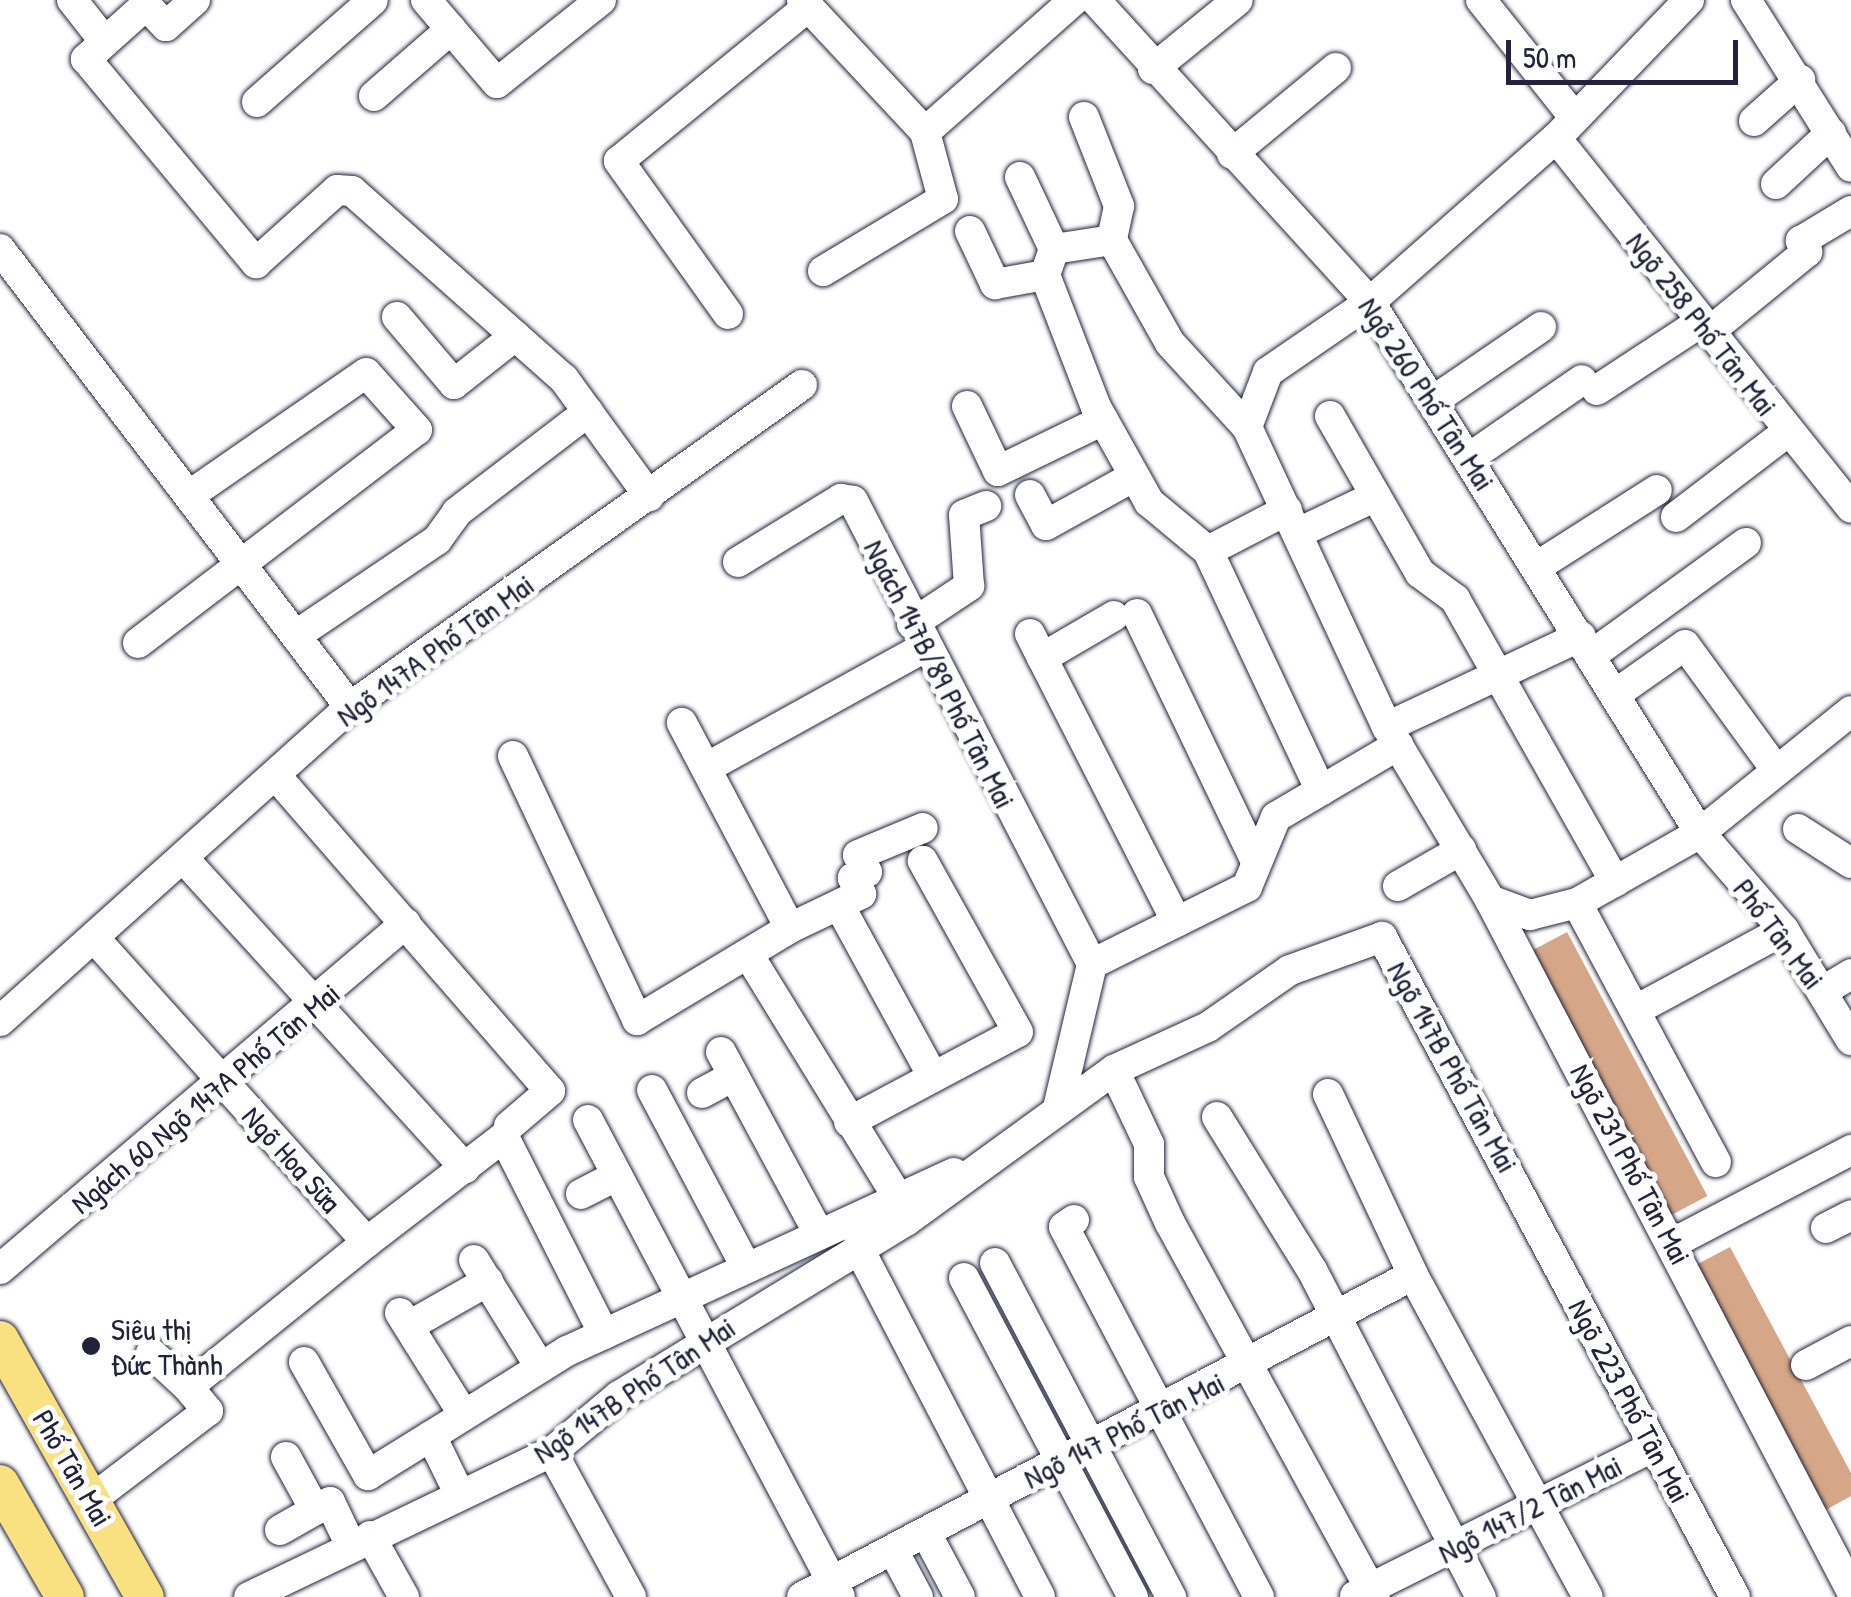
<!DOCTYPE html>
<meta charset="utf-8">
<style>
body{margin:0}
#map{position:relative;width:1851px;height:1597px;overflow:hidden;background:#fff;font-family:"Patrick Hand",sans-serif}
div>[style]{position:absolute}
.building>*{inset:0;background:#d5a687;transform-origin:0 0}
.roads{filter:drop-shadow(0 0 2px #22223b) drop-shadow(0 0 2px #22223b)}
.minor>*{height:30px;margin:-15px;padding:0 15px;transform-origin:15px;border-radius:15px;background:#fff}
.major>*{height:38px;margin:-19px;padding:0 19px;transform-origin:19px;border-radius:19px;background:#f9e181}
.dots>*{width:28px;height:28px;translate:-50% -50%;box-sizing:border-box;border:5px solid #fff;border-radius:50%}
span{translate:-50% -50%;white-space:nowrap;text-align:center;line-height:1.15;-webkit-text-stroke:10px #fff;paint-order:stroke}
.street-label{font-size:30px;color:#22223b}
.poi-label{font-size:30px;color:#22223b}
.left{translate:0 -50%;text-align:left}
.scale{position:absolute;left:1506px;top:40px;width:232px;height:45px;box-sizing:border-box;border:5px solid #22223b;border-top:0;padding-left:12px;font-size:30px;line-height:35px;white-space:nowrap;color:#22223b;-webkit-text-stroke:8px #fff;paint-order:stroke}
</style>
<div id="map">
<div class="building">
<i style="left:1567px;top:932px;width:299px;height:47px;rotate:62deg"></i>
<i style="clip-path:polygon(1730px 1247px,1851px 1473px,1851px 1496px,1822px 1512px,1692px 1267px)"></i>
</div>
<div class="roads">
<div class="minor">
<i style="left:72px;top:0;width:53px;rotate:51.8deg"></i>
<i style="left:195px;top:0;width:39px;rotate:138deg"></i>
<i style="left:166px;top:26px;width:29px;rotate:-134deg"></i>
<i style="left:146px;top:5px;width:81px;rotate:138deg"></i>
<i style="left:86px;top:59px;width:266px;rotate:50.2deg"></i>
<i style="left:256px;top:263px;width:109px;rotate:-42deg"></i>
<i style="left:337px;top:190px;width:15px;rotate:4deg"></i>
<i style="left:352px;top:191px;width:283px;rotate:41.6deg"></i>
<i style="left:564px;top:379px;width:145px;rotate:54deg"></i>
<i style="left:426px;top:0;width:109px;rotate:49.5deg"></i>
<i style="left:497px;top:83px;width:133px;rotate:-38.6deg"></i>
<i style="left:802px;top:0;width:180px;rotate:47deg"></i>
<i style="left:925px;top:132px;width:69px;rotate:75deg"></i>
<i style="left:943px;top:199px;width:140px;rotate:149deg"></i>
<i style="left:1095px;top:0;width:408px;rotate:47.7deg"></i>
<i style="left:1370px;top:302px;width:625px;rotate:58.14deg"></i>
<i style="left:1700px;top:833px;width:128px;rotate:49.1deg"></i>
<i style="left:1784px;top:930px;width:129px;rotate:58.7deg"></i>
<i style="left:1481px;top:0;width:151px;rotate:51.5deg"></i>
<i style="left:1689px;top:0;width:192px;rotate:133.9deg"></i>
<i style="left:1556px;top:138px;width:248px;rotate:138.6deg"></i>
<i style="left:1370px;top:302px;width:124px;rotate:145.5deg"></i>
<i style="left:1268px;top:372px;width:59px;rotate:110.9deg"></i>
<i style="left:1247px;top:427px;width:331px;rotate:65deg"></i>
<i style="left:1387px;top:727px;width:201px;rotate:59.2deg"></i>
<i style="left:1490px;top:900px;width:779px;rotate:62.38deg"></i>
<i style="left:1746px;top:0;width:197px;rotate:57.8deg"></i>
<i style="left:1153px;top:69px;width:109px;rotate:-39.1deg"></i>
<i style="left:374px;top:96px;width:102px;rotate:-41deg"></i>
<i style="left:257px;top:102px;width:154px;rotate:-41.3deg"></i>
<i style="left:1084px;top:117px;width:96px;rotate:68.5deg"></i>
<i style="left:1119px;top:206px;width:35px;rotate:102deg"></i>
<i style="left:1754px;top:121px;width:62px;rotate:-41.7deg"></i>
<i style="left:925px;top:132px;width:199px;rotate:-41.5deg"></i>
<i style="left:1556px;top:138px;width:473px;rotate:51.4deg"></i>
<i style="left:1232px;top:154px;width:135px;rotate:-39.6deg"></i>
<i style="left:1020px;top:177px;width:80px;rotate:64.7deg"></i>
<i style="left:1054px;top:249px;width:28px;rotate:109deg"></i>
<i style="left:1045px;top:275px;width:142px;rotate:68.9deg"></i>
<i style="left:1096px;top:407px;width:109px;rotate:60.8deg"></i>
<i style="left:1149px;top:502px;width:77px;rotate:39.7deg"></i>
<i style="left:1208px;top:551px;width:265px;rotate:64.8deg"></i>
<i style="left:1776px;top:184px;width:75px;rotate:-42.8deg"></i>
<i style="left:970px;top:231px;width:59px;rotate:64.7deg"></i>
<i style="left:995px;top:284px;width:51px;rotate:-10.2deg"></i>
<i style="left:0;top:249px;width:576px;rotate:52.61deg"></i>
<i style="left:1054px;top:249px;width:59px;rotate:-8.8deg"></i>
<i style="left:1112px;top:240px;width:118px;rotate:60.6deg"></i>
<i style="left:1170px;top:343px;width:114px;rotate:47.5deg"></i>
<i style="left:728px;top:314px;width:188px;rotate:-125.5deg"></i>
<i style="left:619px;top:161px;width:245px;rotate:-39.2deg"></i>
<i style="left:397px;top:317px;width:88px;rotate:49.6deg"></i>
<i style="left:454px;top:384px;width:78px;rotate:-38.2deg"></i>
<i style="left:1709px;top:332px;width:127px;rotate:-39.2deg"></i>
<i style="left:1807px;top:252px;width:13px;rotate:-119deg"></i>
<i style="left:1801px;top:241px;width:58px;rotate:-31deg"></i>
<i style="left:1597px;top:390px;width:124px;rotate:-33.2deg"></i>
<i style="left:1433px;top:401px;width:131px;rotate:-34.4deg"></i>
<i style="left:967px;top:406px;width:72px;rotate:64.5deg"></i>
<i style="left:998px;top:471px;width:117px;rotate:-25.9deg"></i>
<i style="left:1330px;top:416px;width:181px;rotate:60.2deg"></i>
<i style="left:1420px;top:573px;width:44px;rotate:36.6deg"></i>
<i style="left:1455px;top:599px;width:325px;rotate:60.5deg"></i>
<i style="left:1469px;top:458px;width:137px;rotate:-34.6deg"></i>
<i style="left:1030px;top:495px;width:34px;rotate:62deg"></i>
<i style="left:1046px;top:525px;width:99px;rotate:-28.9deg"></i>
<i style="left:1676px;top:517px;width:140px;rotate:-37.4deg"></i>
<i style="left:1298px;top:533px;width:86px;rotate:-25.4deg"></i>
<i style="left:1208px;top:551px;width:89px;rotate:-27.4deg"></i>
<i style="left:738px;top:562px;width:121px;rotate:-31.5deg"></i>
<i style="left:841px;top:499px;width:12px;rotate:9deg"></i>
<i style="left:853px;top:501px;width:521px;rotate:62.7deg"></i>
<i style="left:1538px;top:566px;width:141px;rotate:-32.6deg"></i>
<i style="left:1137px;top:614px;width:274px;rotate:64.3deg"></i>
<i style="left:912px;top:624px;width:69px;rotate:-33.7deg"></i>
<i style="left:969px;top:586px;width:71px;rotate:-94deg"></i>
<i style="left:964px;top:515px;width:24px;rotate:-22deg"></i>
<i style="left:298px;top:634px;width:168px;rotate:-34.1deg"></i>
<i style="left:437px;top:540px;width:34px;rotate:-54deg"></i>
<i style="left:457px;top:512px;width:165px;rotate:-37.4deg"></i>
<i style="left:1030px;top:634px;width:323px;rotate:63deg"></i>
<i style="left:138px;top:643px;width:351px;rotate:-37.4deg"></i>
<i style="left:417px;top:430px;width:76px;rotate:-131.8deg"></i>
<i style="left:366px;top:373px;width:214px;rotate:145.3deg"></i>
<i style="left:1593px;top:654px;width:189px;rotate:-36deg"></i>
<i style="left:1042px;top:658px;width:83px;rotate:-30.3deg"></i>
<i style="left:1617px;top:693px;width:83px;rotate:-35.2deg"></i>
<i style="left:1685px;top:645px;width:155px;rotate:53.9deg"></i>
<i style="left:1387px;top:727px;width:214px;rotate:-25.1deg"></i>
<i style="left:513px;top:756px;width:292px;rotate:64.8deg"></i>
<i style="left:637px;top:1020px;width:179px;rotate:-31deg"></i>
<i style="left:790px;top:928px;width:232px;rotate:-117.8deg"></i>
<i style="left:706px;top:768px;width:248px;rotate:-28.9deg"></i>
<i style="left:277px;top:777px;width:416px;rotate:49deg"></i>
<i style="left:550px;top:1091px;width:54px;rotate:139.5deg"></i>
<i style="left:1798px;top:829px;width:63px;rotate:32.7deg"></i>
<i style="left:184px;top:859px;width:418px;rotate:47.7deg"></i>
<i style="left:1398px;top:886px;width:73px;rotate:-29.7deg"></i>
<i style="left:1490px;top:900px;width:43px;rotate:20.6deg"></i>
<i style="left:1530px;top:915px;width:49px;rotate:-14.3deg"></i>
<i style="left:1577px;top:903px;width:142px;rotate:-29.6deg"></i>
<i style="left:1700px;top:833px;width:194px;rotate:-38.9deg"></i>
<i style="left:1577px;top:903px;width:294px;rotate:61.8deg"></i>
<i style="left:839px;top:905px;width:196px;rotate:61.3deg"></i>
<i style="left:790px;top:928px;width:79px;rotate:-25.6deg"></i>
<i style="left:861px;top:894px;width:18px;rotate:-117deg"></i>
<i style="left:853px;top:878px;width:15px;rotate:-23deg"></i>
<i style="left:867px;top:872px;width:19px;rotate:-118deg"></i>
<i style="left:858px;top:855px;width:70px;rotate:-22.6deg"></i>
<i style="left:96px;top:940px;width:406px;rotate:48.1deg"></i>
<i style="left:367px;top:1242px;width:173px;rotate:-37.5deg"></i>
<i style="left:504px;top:1137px;width:221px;rotate:63.1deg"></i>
<i style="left:748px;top:954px;width:302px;rotate:58.4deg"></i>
<i style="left:1823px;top:991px;width:33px;rotate:-31deg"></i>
<i style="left:1636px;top:1010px;width:168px;rotate:-28.4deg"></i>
<i style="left:0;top:1021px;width:470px;rotate:-41.9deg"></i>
<i style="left:350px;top:707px;width:555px;rotate:-35.47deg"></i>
<i style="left:721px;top:1052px;width:204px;rotate:61.7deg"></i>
<i style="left:1114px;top:1070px;width:82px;rotate:64.7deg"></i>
<i style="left:1149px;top:1144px;width:33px;rotate:90deg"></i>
<i style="left:1149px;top:1177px;width:51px;rotate:65.5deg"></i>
<i style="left:1170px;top:1223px;width:426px;rotate:61.3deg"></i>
<i style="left:652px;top:1090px;width:200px;rotate:62deg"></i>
<i style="left:702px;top:1093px;width:36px;rotate:-28deg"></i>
<i style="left:1328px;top:1094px;width:200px;rotate:64.8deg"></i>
<i style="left:1413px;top:1275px;width:366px;rotate:61.5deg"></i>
<i style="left:1058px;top:1108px;width:148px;rotate:-76.7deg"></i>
<i style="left:1092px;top:964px;width:173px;rotate:-26.4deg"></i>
<i style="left:1247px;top:887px;width:76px;rotate:-67.5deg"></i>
<i style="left:1276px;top:817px;width:142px;rotate:-30.5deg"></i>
<i style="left:1217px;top:1117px;width:180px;rotate:58.2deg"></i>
<i style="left:1312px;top:1270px;width:368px;rotate:62.7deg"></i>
<i style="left:588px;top:1120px;width:539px;rotate:62.15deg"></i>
<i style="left:849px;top:1122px;width:191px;rotate:-28deg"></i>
<i style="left:1018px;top:1032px;width:196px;rotate:-119.1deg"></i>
<i style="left:581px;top:1194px;width:37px;rotate:-27deg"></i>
<i style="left:1074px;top:1220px;width:12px;rotate:145deg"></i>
<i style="left:1064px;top:1227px;width:418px;rotate:62.2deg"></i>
<i style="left:1826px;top:1228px;width:28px;rotate:-27deg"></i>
<i style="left:1673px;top:1243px;width:201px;rotate:-27.6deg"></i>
<i style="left:858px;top:1247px;width:394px;rotate:62.5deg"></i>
<i style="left:474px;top:1260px;width:126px;rotate:58.3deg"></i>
<i style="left:995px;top:1263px;width:378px;rotate:62.2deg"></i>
<i style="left:0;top:1269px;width:533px;rotate:-40.44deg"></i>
<i style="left:964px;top:1278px;width:361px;rotate:62.1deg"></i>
<i style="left:400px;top:1313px;width:120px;rotate:57.9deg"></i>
<i style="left:409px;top:1326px;width:91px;rotate:-29.7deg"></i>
<i style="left:151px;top:1353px;width:50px;rotate:42.6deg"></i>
<i style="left:304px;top:1362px;width:130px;rotate:60.5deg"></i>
<i style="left:368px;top:1475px;width:74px;rotate:-31.8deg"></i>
<i style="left:1806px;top:1365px;width:51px;rotate:-28.1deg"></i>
<i style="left:552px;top:1452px;width:165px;rotate:61.4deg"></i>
<i style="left:286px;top:1457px;width:60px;rotate:61.3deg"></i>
<i style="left:315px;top:1510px;width:17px;rotate:-28deg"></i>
<i style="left:330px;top:1502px;width:47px;rotate:64.5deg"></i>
<i style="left:458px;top:1491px;width:61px;rotate:-116.1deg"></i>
<i style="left:431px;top:1436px;width:160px;rotate:-32deg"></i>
<i style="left:567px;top:1351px;width:426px;rotate:-24.7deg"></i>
<i style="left:91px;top:1500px;width:147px;rotate:-37.3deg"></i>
<i style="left:208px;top:1411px;width:31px;rotate:-130deg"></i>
<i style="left:188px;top:1387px;width:230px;rotate:-39deg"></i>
<i style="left:280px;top:1530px;width:40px;rotate:-29.7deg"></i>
<i style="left:926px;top:1533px;width:72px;rotate:62deg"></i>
<i style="left:370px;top:1536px;width:70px;rotate:60.9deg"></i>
<i style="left:893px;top:1550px;width:53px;rotate:62deg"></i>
<i style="left:1355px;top:1596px;width:333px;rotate:-26.6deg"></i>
<i style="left:249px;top:1597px;width:336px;rotate:-25.6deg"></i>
<i style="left:552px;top:1452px;width:87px;rotate:-39.9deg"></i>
<i style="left:619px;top:1396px;width:336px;rotate:-31.4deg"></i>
<i style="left:906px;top:1221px;width:257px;rotate:-36deg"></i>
<i style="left:1114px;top:1070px;width:103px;rotate:-24.6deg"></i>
<i style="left:1208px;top:1027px;width:100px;rotate:-34.8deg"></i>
<i style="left:1290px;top:970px;width:98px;rotate:-19.7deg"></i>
<i style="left:1382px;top:937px;width:748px;rotate:61.86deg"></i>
<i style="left:802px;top:1597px;width:691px;rotate:-27.79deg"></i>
</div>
<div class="major">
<i style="left:0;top:1340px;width:295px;rotate:60.6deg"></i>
<i style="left:0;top:1484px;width:130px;rotate:60.1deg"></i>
</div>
</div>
<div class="dots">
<i style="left:91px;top:1346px;background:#22223b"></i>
</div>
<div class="street-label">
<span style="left:1702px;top:324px;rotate:52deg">Ngõ 258 Phố Tân Mai</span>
<span style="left:1427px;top:394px;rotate:57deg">Ngõ 260 Phố Tân Mai</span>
<span style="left:435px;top:650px;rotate:-36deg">Ngõ 147A Phố Tân Mai</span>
<span style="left:940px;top:674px;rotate:63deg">Ngách 147B/89 Phố Tân Mai</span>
<span style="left:1779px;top:934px;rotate:53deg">Phố Tân Mai</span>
<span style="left:1453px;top:1067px;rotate:61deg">Ngõ 147B Phố Tân Mai</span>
<span style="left:205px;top:1098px;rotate:-40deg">Ngách 60 Ngõ 147A Phố Tân Mai</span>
<span style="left:292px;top:1159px;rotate:48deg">Ngõ Hoa Sữa</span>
<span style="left:1631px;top:1164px;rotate:62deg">Ngõ 231 Phố Tân Mai</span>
<span style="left:634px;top:1390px;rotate:-34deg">Ngõ 147B Phố Tân Mai</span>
<span style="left:1630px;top:1401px;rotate:62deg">Ngõ 223 Phố Tân Mai</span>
<span style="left:1124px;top:1430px;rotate:-27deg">Ngõ 147 Phố Tân Mai</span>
<span style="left:73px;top:1468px;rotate:60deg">Phố Tân Mai</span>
<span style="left:1530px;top:1509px;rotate:-27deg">Ngõ 147/2 Tân Mai</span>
</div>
<div class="poi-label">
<span class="left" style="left:111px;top:1346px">Siêu thị<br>Đức Thành</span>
</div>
<div class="scale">50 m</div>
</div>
